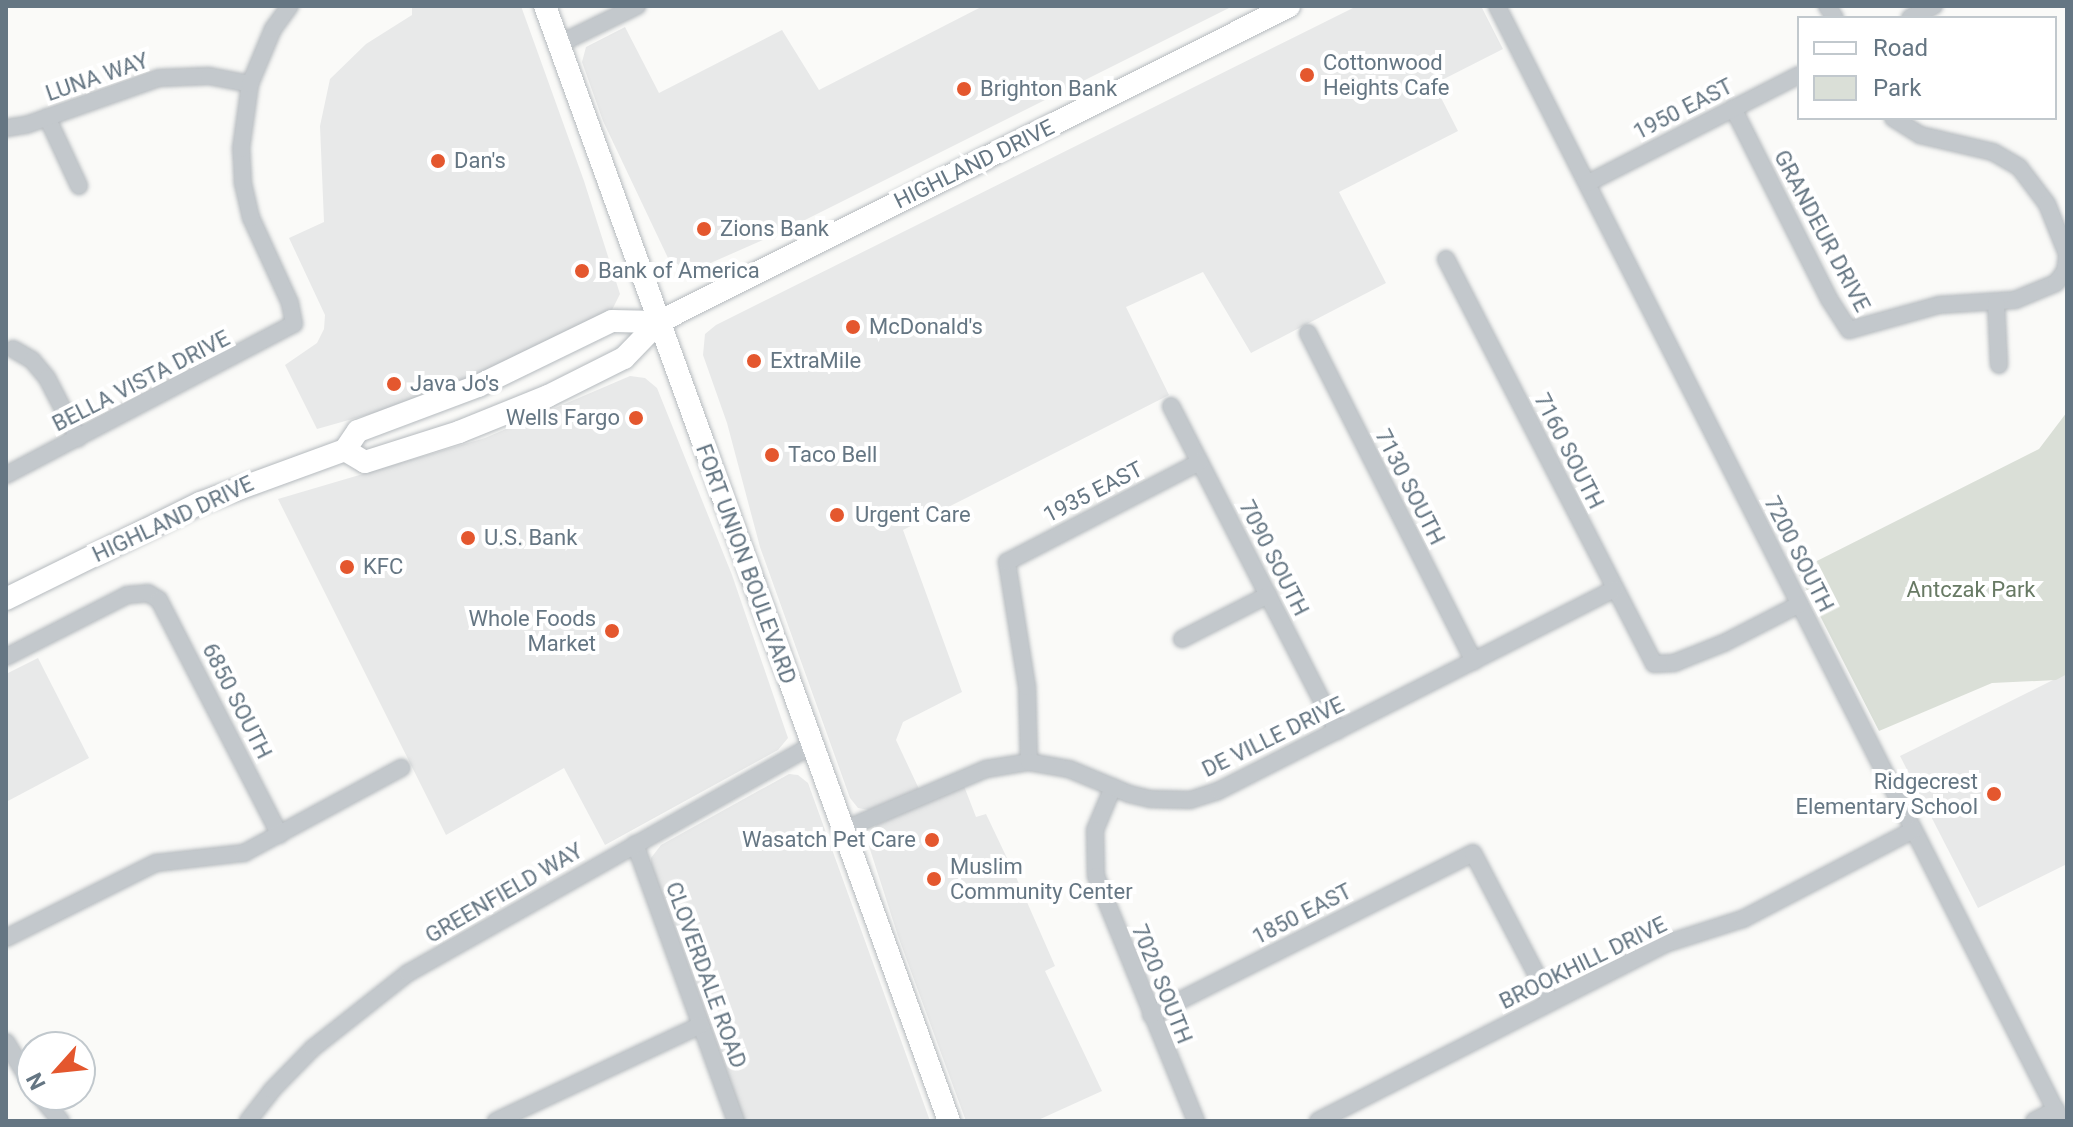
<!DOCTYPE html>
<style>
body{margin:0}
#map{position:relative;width:2073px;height:1127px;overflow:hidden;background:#fafaf8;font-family:Roboto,sans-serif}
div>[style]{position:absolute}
.built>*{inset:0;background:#e8e9e9}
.green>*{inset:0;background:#dadfd7}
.roads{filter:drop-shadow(0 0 2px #b5babe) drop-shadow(0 0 2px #b5babe)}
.minor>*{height:16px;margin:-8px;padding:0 8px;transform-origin:8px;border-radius:8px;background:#c3c8cc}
.major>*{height:22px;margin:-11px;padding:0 11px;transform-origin:11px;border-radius:11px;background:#fff}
.dots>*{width:22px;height:22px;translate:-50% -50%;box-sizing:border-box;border:4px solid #fff;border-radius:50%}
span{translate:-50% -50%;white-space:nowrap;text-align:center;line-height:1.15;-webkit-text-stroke:8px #fff;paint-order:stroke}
.poi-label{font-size:22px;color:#657683}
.left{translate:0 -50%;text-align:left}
.right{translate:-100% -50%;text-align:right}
.street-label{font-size:22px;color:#657683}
.park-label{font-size:22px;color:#687a64}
.frame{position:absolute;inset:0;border:8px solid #657683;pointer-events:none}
.legend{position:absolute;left:1797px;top:16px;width:260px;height:104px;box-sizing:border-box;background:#fff;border:2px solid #c1c8cd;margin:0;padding:10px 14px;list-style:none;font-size:24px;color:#657683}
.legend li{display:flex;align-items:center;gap:16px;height:40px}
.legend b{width:40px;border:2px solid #c1c8cd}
.north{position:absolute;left:16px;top:1031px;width:80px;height:80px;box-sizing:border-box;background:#fff;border:2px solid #c1c8cd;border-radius:50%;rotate:243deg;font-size:22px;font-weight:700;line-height:32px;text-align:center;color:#657683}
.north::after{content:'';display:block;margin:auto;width:28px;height:36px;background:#e4572e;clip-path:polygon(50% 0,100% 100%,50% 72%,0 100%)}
</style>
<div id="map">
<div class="built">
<i style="clip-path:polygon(412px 6px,521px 6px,584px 181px,620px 294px,610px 314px,459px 383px,402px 405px,317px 429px,285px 365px,317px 343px,324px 329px,325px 315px,289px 238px,324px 222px,320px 126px,330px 79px,366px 44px,412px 15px)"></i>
<i style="clip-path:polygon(983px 6px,1233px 6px,781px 232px,697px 269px,687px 270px,668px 258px,603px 121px,582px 62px,586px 47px,625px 27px,659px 93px,782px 30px,819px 90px)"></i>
<i style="clip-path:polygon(1357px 6px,1481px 6px,1503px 49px,1434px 84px,1458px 131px,1339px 192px,1386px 283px,1251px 353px,1203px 272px,1126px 307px,1169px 395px,903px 530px,962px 692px,903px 722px,896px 740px,919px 789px,869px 810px,858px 808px,850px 798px,760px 547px,727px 423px,703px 355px,705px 334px,716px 325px)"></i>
<i style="clip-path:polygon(630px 376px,645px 378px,657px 388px,732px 575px,788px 738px,778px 750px,605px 845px,564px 768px,446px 835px,278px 499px,485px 438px)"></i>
<i style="clip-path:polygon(38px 658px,89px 758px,6px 802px,6px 674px)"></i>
<i style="clip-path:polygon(2067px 673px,2067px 864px,1978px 908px,1900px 756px)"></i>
<i style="clip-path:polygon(789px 774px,798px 775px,808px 783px,930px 1121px,743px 1121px,651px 865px,651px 858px,661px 845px)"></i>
<i style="clip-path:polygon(964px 786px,976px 817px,986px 814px,1016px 877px,1055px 966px,1045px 971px,1102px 1091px,1036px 1121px,966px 1121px,898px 936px,868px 843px,876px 825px)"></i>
</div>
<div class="green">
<i style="clip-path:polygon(2067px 412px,2067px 674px,2056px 680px,1992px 683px,1879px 731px,1797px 571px,2039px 449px)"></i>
</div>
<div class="roads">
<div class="minor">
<i style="left:1497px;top:6px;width:1250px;rotate:63.17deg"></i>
<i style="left:1827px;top:6px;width:14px;rotate:56deg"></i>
<i style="left:1910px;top:18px;width:27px;rotate:-27deg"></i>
<i style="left:559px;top:44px;width:87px;rotate:-26deg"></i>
<i style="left:1733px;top:108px;width:214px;rotate:63.3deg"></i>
<i style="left:1829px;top:299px;width:37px;rotate:57deg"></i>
<i style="left:1849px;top:330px;width:93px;rotate:-15.5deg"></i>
<i style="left:1939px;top:305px;width:76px;rotate:-3.8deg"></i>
<i style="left:2015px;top:300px;width:44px;rotate:-22.5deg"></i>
<i style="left:2056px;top:283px;width:15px;rotate:-53deg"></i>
<i style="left:2065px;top:271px;width:14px;rotate:-82deg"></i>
<i style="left:47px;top:117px;width:76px;rotate:65.1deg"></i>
<i style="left:1893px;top:118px;width:32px;rotate:32deg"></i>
<i style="left:1920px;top:135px;width:75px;rotate:13.1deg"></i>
<i style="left:1993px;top:152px;width:30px;rotate:30deg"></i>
<i style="left:2019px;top:167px;width:46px;rotate:52.9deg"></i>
<i style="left:2047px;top:204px;width:54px;rotate:68.2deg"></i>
<i style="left:6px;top:128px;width:20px;rotate:-9deg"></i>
<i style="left:26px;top:125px;width:141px;rotate:-19.5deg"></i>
<i style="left:159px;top:78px;width:50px;rotate:-2.3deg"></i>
<i style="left:209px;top:76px;width:42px;rotate:11deg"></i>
<i style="left:1588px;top:183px;width:237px;rotate:-27.1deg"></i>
<i style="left:1446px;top:259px;width:455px;rotate:62.8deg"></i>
<i style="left:1654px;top:664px;width:20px;rotate:-3deg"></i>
<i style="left:1674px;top:663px;width:54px;rotate:-21.8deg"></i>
<i style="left:1724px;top:643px;width:85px;rotate:-27.2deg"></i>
<i style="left:1996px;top:302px;width:63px;rotate:87.3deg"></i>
<i style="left:1308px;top:333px;width:368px;rotate:63.2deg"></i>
<i style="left:13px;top:349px;width:22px;rotate:30deg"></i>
<i style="left:32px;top:360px;width:23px;rotate:50deg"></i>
<i style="left:47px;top:378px;width:68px;rotate:62.7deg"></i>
<i style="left:1171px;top:406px;width:365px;rotate:62.9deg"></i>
<i style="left:6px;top:475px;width:325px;rotate:-27.7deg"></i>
<i style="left:294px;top:324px;width:21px;rotate:-101deg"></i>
<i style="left:290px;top:303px;width:94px;rotate:-114.6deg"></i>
<i style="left:251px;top:218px;width:37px;rotate:-103deg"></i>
<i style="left:243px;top:182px;width:33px;rotate:-93deg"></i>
<i style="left:241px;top:149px;width:66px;rotate:-82.1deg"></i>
<i style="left:250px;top:84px;width:60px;rotate:-67.3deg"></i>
<i style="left:273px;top:29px;width:29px;rotate:-54deg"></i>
<i style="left:1182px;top:639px;width:97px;rotate:-27.1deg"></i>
<i style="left:6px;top:657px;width:136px;rotate:-27.1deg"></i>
<i style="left:127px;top:595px;width:21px;rotate:-5deg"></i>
<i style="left:148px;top:593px;width:13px;rotate:32deg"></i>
<i style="left:159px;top:600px;width:264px;rotate:62.8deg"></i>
<i style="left:1029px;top:762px;width:75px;rotate:-91.5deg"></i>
<i style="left:1027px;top:687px;width:127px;rotate:-99.1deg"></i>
<i style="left:1007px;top:562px;width:217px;rotate:-27.4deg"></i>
<i style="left:1113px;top:787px;width:47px;rotate:112.7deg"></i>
<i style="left:1095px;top:830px;width:46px;rotate:88.8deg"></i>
<i style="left:1096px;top:876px;width:265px;rotate:67.8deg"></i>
<i style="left:843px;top:830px;width:155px;rotate:-23.1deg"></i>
<i style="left:986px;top:769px;width:44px;rotate:-9.2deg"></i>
<i style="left:1029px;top:762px;width:41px;rotate:9.9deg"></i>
<i style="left:1069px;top:769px;width:65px;rotate:22.6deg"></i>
<i style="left:1129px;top:794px;width:22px;rotate:13deg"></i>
<i style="left:1150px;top:799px;width:40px;rotate:1.4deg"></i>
<i style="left:1190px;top:800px;width:29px;rotate:-18deg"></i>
<i style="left:1218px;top:791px;width:445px;rotate:-27deg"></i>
<i style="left:635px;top:844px;width:295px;rotate:70deg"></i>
<i style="left:6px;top:938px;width:168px;rotate:-26.6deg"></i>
<i style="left:156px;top:863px;width:89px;rotate:-6.5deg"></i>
<i style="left:244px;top:853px;width:179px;rotate:-28.4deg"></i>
<i style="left:1151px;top:1015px;width:360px;rotate:-26.7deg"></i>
<i style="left:1473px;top:853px;width:168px;rotate:62.4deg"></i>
<i style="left:6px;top:1042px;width:50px;rotate:58.8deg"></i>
<i style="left:39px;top:1095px;width:34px;rotate:50deg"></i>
<i style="left:248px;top:1121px;width:39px;rotate:-52deg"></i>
<i style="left:272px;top:1090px;width:59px;rotate:-45.7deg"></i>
<i style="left:313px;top:1048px;width:121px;rotate:-38.3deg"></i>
<i style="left:408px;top:973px;width:465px;rotate:-29.4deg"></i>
<i style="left:496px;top:1121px;width:226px;rotate:-25.1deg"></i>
<i style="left:1318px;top:1121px;width:390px;rotate:-27deg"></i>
<i style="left:1665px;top:944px;width:82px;rotate:-17.8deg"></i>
<i style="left:1743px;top:919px;width:192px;rotate:-27.6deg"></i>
<i style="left:2034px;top:1121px;width:25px;rotate:-27deg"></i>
</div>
<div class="major">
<i style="left:545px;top:6px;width:1186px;rotate:70.08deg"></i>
<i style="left:345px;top:450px;width:23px;rotate:31deg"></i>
<i style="left:365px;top:462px;width:99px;rotate:-17.7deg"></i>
<i style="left:459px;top:432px;width:96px;rotate:-22deg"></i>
<i style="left:548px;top:396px;width:85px;rotate:-26.6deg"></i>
<i style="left:624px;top:358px;width:50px;rotate:-45.8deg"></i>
<i style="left:659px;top:322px;width:705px;rotate:-26.64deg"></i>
<i style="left:6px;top:599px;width:216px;rotate:-26.3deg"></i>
<i style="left:200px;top:503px;width:154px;rotate:-20.1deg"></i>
<i style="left:345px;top:450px;width:23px;rotate:-56deg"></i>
<i style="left:358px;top:431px;width:128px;rotate:-20.6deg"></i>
<i style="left:478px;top:386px;width:149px;rotate:-25.9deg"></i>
<i style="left:612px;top:321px;width:47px;rotate:1.2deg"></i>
</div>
</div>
<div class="dots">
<i style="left:1307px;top:75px;background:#e4572e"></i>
<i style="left:964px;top:89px;background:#e4572e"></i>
<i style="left:438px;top:161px;background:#e4572e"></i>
<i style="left:704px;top:229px;background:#e4572e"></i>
<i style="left:582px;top:271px;background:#e4572e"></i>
<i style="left:853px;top:327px;background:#e4572e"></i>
<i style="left:754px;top:361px;background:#e4572e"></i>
<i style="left:394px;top:384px;background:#e4572e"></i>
<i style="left:636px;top:418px;background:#e4572e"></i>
<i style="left:772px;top:455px;background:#e4572e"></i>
<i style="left:837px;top:515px;background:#e4572e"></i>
<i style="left:468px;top:538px;background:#e4572e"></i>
<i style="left:347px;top:567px;background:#e4572e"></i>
<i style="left:612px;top:631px;background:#e4572e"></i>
<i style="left:1994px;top:794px;background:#e4572e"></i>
<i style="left:932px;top:840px;background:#e4572e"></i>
<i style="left:934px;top:879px;background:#e4572e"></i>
</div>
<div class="poi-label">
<span class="left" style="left:1323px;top:75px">Cottonwood<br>Heights Cafe</span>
<span class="left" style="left:980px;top:89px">Brighton Bank</span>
<span class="left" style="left:454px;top:161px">Dan's</span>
<span class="left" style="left:720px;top:229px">Zions Bank</span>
<span class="left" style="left:598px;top:271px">Bank of America</span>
<span class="left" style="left:869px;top:327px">McDonald's</span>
<span class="left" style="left:770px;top:361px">ExtraMile</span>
<span class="left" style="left:410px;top:384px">Java Jo's</span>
<span class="right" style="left:620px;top:418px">Wells Fargo</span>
<span class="left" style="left:788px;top:455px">Taco Bell</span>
<span class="left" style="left:855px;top:515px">Urgent Care</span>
<span class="left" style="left:484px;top:538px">U.S. Bank</span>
<span class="left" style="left:363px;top:567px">KFC</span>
<span class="right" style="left:596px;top:631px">Whole Foods<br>Market</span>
<span class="right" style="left:1978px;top:794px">Ridgecrest<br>Elementary School</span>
<span class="right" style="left:916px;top:840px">Wasatch Pet Care</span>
<span class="left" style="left:950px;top:879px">Muslim<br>Community Center</span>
</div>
<div class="street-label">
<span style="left:97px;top:77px;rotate:-19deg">LUNA WAY</span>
<span style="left:1683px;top:109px;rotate:-27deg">1950 EAST</span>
<span style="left:974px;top:164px;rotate:-26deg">HIGHLAND DRIVE</span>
<span style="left:1822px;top:231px;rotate:62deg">GRANDEUR DRIVE</span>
<span style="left:141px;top:381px;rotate:-27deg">BELLA VISTA DRIVE</span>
<span style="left:1569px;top:451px;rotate:63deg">7160 SOUTH</span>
<span style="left:1410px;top:487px;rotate:63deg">7130 SOUTH</span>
<span style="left:1093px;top:492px;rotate:-27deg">1935 EAST</span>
<span style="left:173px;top:519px;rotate:-25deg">HIGHLAND DRIVE</span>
<span style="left:1799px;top:554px;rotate:63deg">7200 SOUTH</span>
<span style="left:1274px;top:558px;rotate:63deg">7090 SOUTH</span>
<span style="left:746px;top:564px;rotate:70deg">FORT UNION BOULEVARD</span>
<span style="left:237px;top:701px;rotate:63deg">6850 SOUTH</span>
<span style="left:1273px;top:737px;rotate:-26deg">DE VILLE DRIVE</span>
<span style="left:504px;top:893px;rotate:-30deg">GREENFIELD WAY</span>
<span style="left:1302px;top:914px;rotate:-27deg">1850 EAST</span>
<span style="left:1583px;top:963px;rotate:-26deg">BROOKHILL DRIVE</span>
<span style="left:706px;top:975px;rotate:70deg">CLOVERDALE ROAD</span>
<span style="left:1162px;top:984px;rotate:68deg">7020 SOUTH</span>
</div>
<div class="park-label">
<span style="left:1971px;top:590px">Antczak Park</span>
</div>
<div class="frame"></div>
<ul class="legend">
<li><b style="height:10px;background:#fff"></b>Road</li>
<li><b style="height:22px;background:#dadfd7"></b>Park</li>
</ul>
<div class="north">N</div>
</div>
